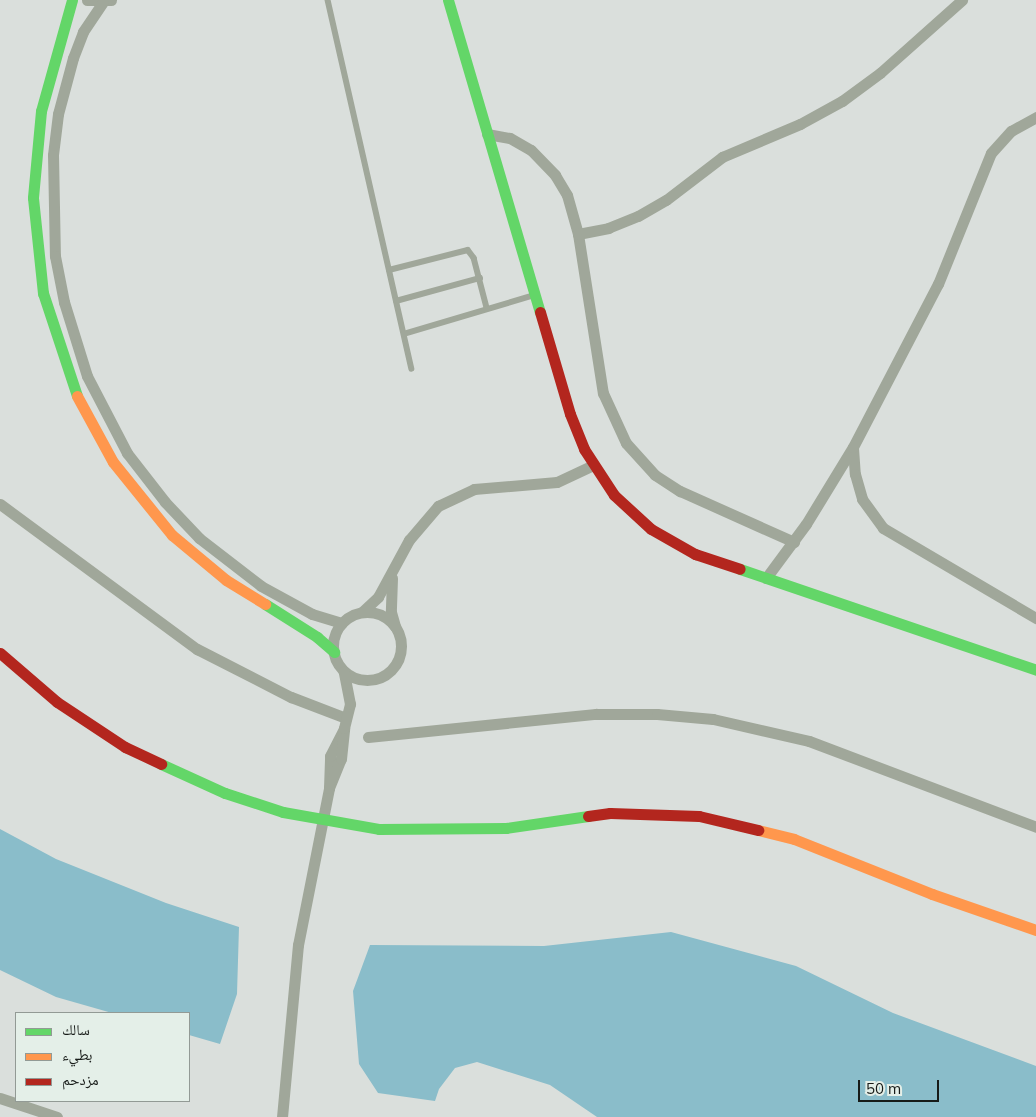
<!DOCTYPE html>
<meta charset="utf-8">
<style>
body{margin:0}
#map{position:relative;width:1036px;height:1117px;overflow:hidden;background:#dadfdc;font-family:Mulish,"Noto Naskh Arabic",sans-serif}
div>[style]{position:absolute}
.water>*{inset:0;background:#8abdca}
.lane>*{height:5.5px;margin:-2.75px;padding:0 2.75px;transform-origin:2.75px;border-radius:2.75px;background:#a0a79a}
.street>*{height:11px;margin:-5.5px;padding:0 5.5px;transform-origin:5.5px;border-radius:5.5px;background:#a0a79a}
.street>.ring{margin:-5.5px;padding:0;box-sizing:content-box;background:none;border:11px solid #a0a79a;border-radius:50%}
.fast>*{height:11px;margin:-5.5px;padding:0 5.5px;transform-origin:5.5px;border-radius:5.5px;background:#63d668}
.slow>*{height:11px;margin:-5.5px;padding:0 5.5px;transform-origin:5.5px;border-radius:5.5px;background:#ff974d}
.jam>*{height:11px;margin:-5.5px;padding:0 5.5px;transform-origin:5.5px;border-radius:5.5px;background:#b3261e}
span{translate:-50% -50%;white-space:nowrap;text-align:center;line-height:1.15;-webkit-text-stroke:4.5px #e4efe8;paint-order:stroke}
.legend{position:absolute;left:15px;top:1012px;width:175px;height:90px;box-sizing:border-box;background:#e4efe8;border:1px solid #929a95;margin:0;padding:6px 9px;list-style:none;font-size:15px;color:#171b18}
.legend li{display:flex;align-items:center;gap:10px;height:25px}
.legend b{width:25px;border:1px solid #929a95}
.scale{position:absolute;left:858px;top:1080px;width:81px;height:22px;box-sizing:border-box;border:2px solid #171b18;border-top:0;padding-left:6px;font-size:15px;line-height:18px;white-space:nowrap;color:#171b18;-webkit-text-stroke:4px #e4efe8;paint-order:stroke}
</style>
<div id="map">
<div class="water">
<i style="clip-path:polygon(0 829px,56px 859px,166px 903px,239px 927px,237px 994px,220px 1044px,189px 1035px,189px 1013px,112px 1013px,56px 997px,0 970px)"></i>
<i style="clip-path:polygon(671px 932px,796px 966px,893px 1013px,1036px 1066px,1036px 1117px,597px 1117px,550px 1085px,477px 1062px,455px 1068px,439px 1089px,435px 1101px,378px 1093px,359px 1064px,353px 991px,370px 945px,544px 946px)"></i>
</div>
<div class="lane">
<i style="left:328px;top:0;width:378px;rotate:77.2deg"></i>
<i style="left:389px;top:270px;width:81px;rotate:-14.2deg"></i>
<i style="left:468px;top:250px;width:10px;rotate:53deg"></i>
<i style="left:474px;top:258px;width:52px;rotate:75.4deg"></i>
<i style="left:396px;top:301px;width:87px;rotate:-15.3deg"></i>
<i style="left:404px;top:334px;width:137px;rotate:-16.6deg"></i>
</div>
<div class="street">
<i style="left:87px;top:0;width:24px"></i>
<i style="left:103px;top:2px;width:36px;rotate:124deg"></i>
<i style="left:83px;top:32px;width:28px;rotate:111deg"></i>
<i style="left:73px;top:58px;width:58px;rotate:105deg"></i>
<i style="left:58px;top:114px;width:41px;rotate:97deg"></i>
<i style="left:53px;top:155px;width:101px;rotate:88.9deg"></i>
<i style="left:55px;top:256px;width:47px;rotate:78.9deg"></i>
<i style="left:64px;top:302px;width:77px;rotate:72.7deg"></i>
<i style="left:87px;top:376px;width:87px;rotate:62.5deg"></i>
<i style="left:127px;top:453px;width:62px;rotate:52.2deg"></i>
<i style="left:165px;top:502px;width:50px;rotate:46.6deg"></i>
<i style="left:199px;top:538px;width:78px;rotate:37.7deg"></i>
<i style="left:261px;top:586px;width:58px;rotate:28.8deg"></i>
<i style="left:312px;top:614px;width:31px;rotate:17deg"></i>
<i style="left:487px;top:134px;width:23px;rotate:10deg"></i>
<i style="left:510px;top:138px;width:24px;rotate:30deg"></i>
<i style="left:531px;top:150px;width:35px;rotate:46deg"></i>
<i style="left:555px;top:175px;width:23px;rotate:59deg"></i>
<i style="left:567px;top:195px;width:41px;rotate:74.2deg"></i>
<i style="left:578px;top:234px;width:161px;rotate:81.1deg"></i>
<i style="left:603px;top:393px;width:55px;rotate:65.3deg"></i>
<i style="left:626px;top:443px;width:43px;rotate:47.8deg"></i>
<i style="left:655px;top:475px;width:30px;rotate:33deg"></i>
<i style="left:680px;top:491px;width:125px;rotate:24.1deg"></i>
<i style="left:578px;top:234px;width:31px;rotate:-11deg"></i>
<i style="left:608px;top:228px;width:32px;rotate:-22deg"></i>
<i style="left:638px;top:216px;width:32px;rotate:-30deg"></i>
<i style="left:666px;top:200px;width:71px;rotate:-37.5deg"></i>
<i style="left:722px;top:157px;width:85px;rotate:-22.9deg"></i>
<i style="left:800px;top:124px;width:48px;rotate:-28.7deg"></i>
<i style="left:842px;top:101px;width:47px;rotate:-36.4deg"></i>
<i style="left:880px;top:73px;width:110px;rotate:-41.7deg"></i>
<i style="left:853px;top:448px;width:26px;rotate:86deg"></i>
<i style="left:855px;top:474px;width:26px;rotate:74deg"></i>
<i style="left:862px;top:499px;width:36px;rotate:54deg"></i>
<i style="left:883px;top:528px;width:178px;rotate:30.5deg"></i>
<i style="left:0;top:504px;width:245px;rotate:36.4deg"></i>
<i style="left:197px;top:649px;width:106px;rotate:27.1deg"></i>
<i style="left:291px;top:697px;width:59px;rotate:20.9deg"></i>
<i style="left:392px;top:578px;width:34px;rotate:92deg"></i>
<i style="left:391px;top:612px;width:15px;rotate:74deg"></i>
<i style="left:766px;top:578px;width:67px;rotate:-53.5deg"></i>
<i style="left:806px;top:524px;width:90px;rotate:-58.6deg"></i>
<i style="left:853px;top:447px;width:184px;rotate:-62.5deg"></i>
<i style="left:938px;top:284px;width:141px;rotate:-68deg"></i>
<i style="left:991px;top:153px;width:30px;rotate:-48deg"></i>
<i style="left:1011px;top:131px;width:29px;rotate:-29deg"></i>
<i class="ring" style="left:333px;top:612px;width:57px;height:57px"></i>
<i style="left:362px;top:612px;width:22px;rotate:-43deg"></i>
<i style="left:378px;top:597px;width:65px;rotate:-61.5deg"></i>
<i style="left:409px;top:540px;width:45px;rotate:-49.5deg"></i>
<i style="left:438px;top:506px;width:40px;rotate:-25deg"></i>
<i style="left:474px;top:489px;width:83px;rotate:-4.8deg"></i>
<i style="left:557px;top:482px;width:40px;rotate:-25deg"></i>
<i style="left:368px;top:737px;width:229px;rotate:-5.8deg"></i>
<i style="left:596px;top:714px;width:61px"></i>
<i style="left:657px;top:714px;width:56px;rotate:5.1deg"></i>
<i style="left:713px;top:719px;width:98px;rotate:12.9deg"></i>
<i style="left:809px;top:741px;width:243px;rotate:20.7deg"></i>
<i style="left:329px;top:788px;width:32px;rotate:-88deg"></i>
<i style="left:330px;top:756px;width:31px;rotate:-63deg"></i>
<i style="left:0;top:1098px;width:60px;rotate:18.4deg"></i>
<i style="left:282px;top:1117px;width:173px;rotate:-84.7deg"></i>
<i style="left:298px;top:945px;width:160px;rotate:-78.8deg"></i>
<i style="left:329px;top:788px;width:31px;rotate:-68deg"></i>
<i style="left:341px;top:759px;width:31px;rotate:-84deg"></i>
<i style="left:344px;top:728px;width:25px;rotate:-76deg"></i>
<i style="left:350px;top:704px;width:33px;rotate:-101deg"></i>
</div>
<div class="fast">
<i style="left:72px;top:0;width:115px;rotate:105.6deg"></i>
<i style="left:41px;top:111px;width:87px;rotate:95.3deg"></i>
<i style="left:33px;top:198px;width:96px;rotate:84deg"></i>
<i style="left:43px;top:293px;width:108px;rotate:71.7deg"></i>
<i style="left:448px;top:0;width:325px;rotate:73.6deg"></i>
<i style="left:740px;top:569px;width:313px;rotate:18.8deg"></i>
<i style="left:265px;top:604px;width:62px;rotate:32.4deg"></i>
<i style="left:317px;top:637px;width:23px;rotate:41deg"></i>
<i style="left:161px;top:764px;width:70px;rotate:24.4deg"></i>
<i style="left:225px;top:793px;width:61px;rotate:18.1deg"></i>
<i style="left:283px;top:812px;width:97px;rotate:10deg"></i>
<i style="left:379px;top:829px;width:127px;rotate:-0.5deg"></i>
<i style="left:506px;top:828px;width:83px;rotate:-8.3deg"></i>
</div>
<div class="slow">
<i style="left:77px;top:396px;width:75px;rotate:61.4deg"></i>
<i style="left:113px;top:462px;width:94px;rotate:51.1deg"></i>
<i style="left:172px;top:535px;width:70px;rotate:39.8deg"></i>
<i style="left:226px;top:580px;width:46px;rotate:31.6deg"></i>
<i style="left:758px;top:830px;width:37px;rotate:14deg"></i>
<i style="left:794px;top:839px;width:149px;rotate:21.7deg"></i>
<i style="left:932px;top:894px;width:110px;rotate:19.1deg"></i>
</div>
<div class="jam">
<i style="left:540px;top:312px;width:106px;rotate:73.6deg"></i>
<i style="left:570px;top:414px;width:38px;rotate:68deg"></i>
<i style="left:584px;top:449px;width:55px;rotate:56.9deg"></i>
<i style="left:614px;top:495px;width:50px;rotate:42.6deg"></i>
<i style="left:651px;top:529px;width:51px;rotate:29.6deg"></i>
<i style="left:695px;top:554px;width:47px;rotate:18.4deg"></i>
<i style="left:0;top:653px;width:75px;rotate:40.7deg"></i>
<i style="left:57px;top:702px;width:82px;rotate:33.5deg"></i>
<i style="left:125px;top:747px;width:40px;rotate:25deg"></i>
<i style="left:588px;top:816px;width:22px;rotate:-8deg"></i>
<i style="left:610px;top:813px;width:89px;rotate:1.9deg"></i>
<i style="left:699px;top:816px;width:61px;rotate:13.3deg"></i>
</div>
<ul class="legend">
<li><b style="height:6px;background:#63d668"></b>سالك</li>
<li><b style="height:6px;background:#ff974d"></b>بطيء</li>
<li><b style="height:6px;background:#b3261e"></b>مزدحم</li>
</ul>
<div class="scale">50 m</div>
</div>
